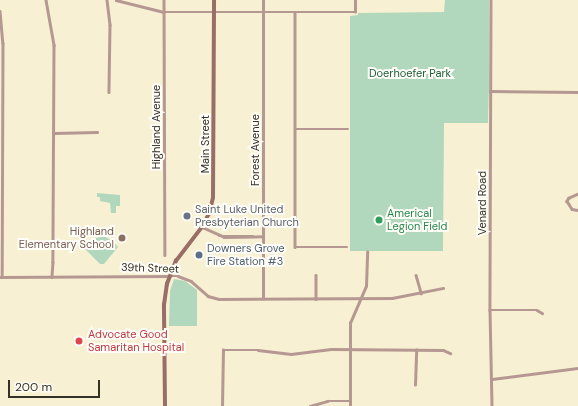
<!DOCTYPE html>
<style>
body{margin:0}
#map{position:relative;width:578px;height:406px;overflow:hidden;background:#f8f0d2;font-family:"DM Sans",sans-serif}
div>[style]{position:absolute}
.green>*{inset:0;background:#b1d8bd}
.minor>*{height:2.5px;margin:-1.25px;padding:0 1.25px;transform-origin:1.25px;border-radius:1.25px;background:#b69893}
.tertiary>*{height:3px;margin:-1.5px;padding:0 1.5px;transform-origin:1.5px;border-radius:1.5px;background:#b69893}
.secondary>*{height:3.5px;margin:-1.75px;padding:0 1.75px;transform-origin:1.75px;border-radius:1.75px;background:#996e67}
.dots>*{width:11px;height:11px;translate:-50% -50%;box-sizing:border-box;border:2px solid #fefdf7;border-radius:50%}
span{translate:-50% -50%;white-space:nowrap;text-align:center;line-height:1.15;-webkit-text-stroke:4px #fefdf7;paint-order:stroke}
.park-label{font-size:11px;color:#1b5d39}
.street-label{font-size:11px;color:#343126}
.worship-label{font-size:11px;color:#5b616d}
.left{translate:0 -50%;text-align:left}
.leisure-label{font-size:11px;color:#27864d}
.education-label{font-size:11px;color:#785e54}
.right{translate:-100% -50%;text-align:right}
.service-label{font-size:11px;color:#4e5e75}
.health-label{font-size:11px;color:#be3a42}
.scale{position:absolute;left:8px;top:380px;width:92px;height:18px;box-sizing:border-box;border:2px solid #343126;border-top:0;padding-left:5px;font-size:12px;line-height:14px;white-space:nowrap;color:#343126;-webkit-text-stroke:3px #fefdf7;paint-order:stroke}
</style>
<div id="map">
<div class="green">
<i style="clip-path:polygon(445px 0,489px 0,489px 85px,488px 123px,444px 123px,443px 251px,350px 251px,350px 16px,358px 15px,358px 13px,444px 12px)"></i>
<i style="clip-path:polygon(97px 193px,120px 195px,120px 206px,116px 206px,116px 213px,111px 213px,110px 203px,100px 201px,100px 197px,97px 197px)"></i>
<i style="clip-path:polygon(104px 236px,114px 242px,118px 247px,104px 264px,100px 264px,83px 247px,92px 239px)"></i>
<i style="clip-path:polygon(174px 279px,185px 281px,197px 290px,197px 326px,169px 326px,170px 291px)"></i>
</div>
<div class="minor">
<i style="left:46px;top:0;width:46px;rotate:79.9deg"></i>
<i style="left:54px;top:45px;width:217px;rotate:90.3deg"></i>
<i style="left:53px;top:262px;width:15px;rotate:94deg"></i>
<i style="left:107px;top:0;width:25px;rotate:83deg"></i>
<i style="left:110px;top:25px;width:67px;rotate:90.9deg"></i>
<i style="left:116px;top:0;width:49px;rotate:14deg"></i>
<i style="left:164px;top:12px;width:191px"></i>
<i style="left:355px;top:12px;width:12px;rotate:-90deg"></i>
<i style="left:164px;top:0;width:255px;rotate:89.8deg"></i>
<i style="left:491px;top:0;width:310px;rotate:90.2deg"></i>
<i style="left:490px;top:310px;width:96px;rotate:88.8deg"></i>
<i style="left:0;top:11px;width:32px;rotate:85deg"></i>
<i style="left:3px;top:43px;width:234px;rotate:90.2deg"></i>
<i style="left:295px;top:12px;width:235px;rotate:90deg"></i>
<i style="left:295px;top:247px;width:52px"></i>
<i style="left:490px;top:91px;width:88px;rotate:0.7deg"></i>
<i style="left:295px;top:129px;width:53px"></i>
<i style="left:54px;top:133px;width:43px;rotate:-1.3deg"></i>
<i style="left:578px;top:194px;width:10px;rotate:156deg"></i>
<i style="left:569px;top:198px;width:4px;rotate:124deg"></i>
<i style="left:567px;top:201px;width:9px;rotate:58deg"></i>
<i style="left:572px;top:209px;width:6px;rotate:9deg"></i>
<i style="left:202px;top:227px;width:24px;rotate:24deg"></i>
<i style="left:224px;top:237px;width:39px;rotate:-1deg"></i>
<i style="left:219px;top:236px;width:34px"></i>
<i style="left:316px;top:275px;width:24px;rotate:90deg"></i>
<i style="left:416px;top:275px;width:19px;rotate:74deg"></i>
<i style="left:169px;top:276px;width:9px"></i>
<i style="left:178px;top:276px;width:14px;rotate:21deg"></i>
<i style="left:191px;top:281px;width:23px;rotate:41deg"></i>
<i style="left:208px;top:296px;width:11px;rotate:15deg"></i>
<i style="left:219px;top:299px;width:173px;rotate:-0.3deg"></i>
<i style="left:392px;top:298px;width:52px;rotate:-11.1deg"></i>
<i style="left:263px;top:299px;width:299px;rotate:-90deg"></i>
<i style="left:490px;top:310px;width:47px"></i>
<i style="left:537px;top:310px;width:6px;rotate:31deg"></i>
<i style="left:492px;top:379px;width:87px;rotate:-7.3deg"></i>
<i style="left:415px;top:385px;width:35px;rotate:-88deg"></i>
<i style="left:222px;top:406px;width:56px;rotate:-89deg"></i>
<i style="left:223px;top:350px;width:35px"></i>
<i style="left:258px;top:350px;width:33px;rotate:7deg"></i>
<i style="left:291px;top:354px;width:40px;rotate:-7.1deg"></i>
<i style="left:331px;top:349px;width:112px;rotate:0.5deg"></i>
<i style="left:443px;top:350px;width:8px;rotate:23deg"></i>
<i style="left:310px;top:406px;width:18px;rotate:-16deg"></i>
<i style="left:327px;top:401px;width:23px"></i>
<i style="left:350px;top:406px;width:83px;rotate:-90deg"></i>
<i style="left:350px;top:323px;width:40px;rotate:-66.6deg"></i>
<i style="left:366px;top:286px;width:34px;rotate:-88deg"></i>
</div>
<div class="tertiary">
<i style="left:0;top:277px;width:169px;rotate:-0.3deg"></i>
</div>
<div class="secondary">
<i style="left:165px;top:406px;width:101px;rotate:-90.6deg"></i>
<i style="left:164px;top:305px;width:21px;rotate:-82deg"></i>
<i style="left:167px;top:284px;width:25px;rotate:-69deg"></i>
<i style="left:176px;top:261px;width:43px;rotate:-52.6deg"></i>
<i style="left:202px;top:227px;width:15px;rotate:-62deg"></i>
<i style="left:209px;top:214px;width:16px;rotate:-76deg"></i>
<i style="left:213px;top:198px;width:198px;rotate:-89.7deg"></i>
</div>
<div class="dots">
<i style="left:187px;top:216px;background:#6b7280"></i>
<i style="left:379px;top:220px;background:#2e9e5b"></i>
<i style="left:122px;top:238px;background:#8d6e63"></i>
<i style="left:199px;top:255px;background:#5c6f8a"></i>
<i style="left:79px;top:341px;background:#e0444e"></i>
</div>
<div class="park-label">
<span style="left:410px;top:73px">Doerhoefer Park</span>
</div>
<div class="street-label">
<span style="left:156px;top:127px;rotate:-90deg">Highland Avenue</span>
<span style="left:205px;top:144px;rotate:-90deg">Main Street</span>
<span style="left:255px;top:150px;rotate:-90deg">Forest Avenue</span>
<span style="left:482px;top:203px;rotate:-90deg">Venard Road</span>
<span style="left:150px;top:268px;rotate:2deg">39th Street</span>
</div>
<div class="worship-label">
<span class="left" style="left:195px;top:216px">Saint Luke United<br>Presbyterian Church</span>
</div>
<div class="leisure-label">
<span class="left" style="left:387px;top:220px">Americal<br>Legion Field</span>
</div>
<div class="education-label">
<span class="right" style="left:114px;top:238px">Highland<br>Elementary School</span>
</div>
<div class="service-label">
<span class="left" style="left:207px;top:255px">Downers Grove<br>Fire Station #3</span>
</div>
<div class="health-label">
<span class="left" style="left:88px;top:341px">Advocate Good<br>Samaritan Hospital</span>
</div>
<div class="scale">200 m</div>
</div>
